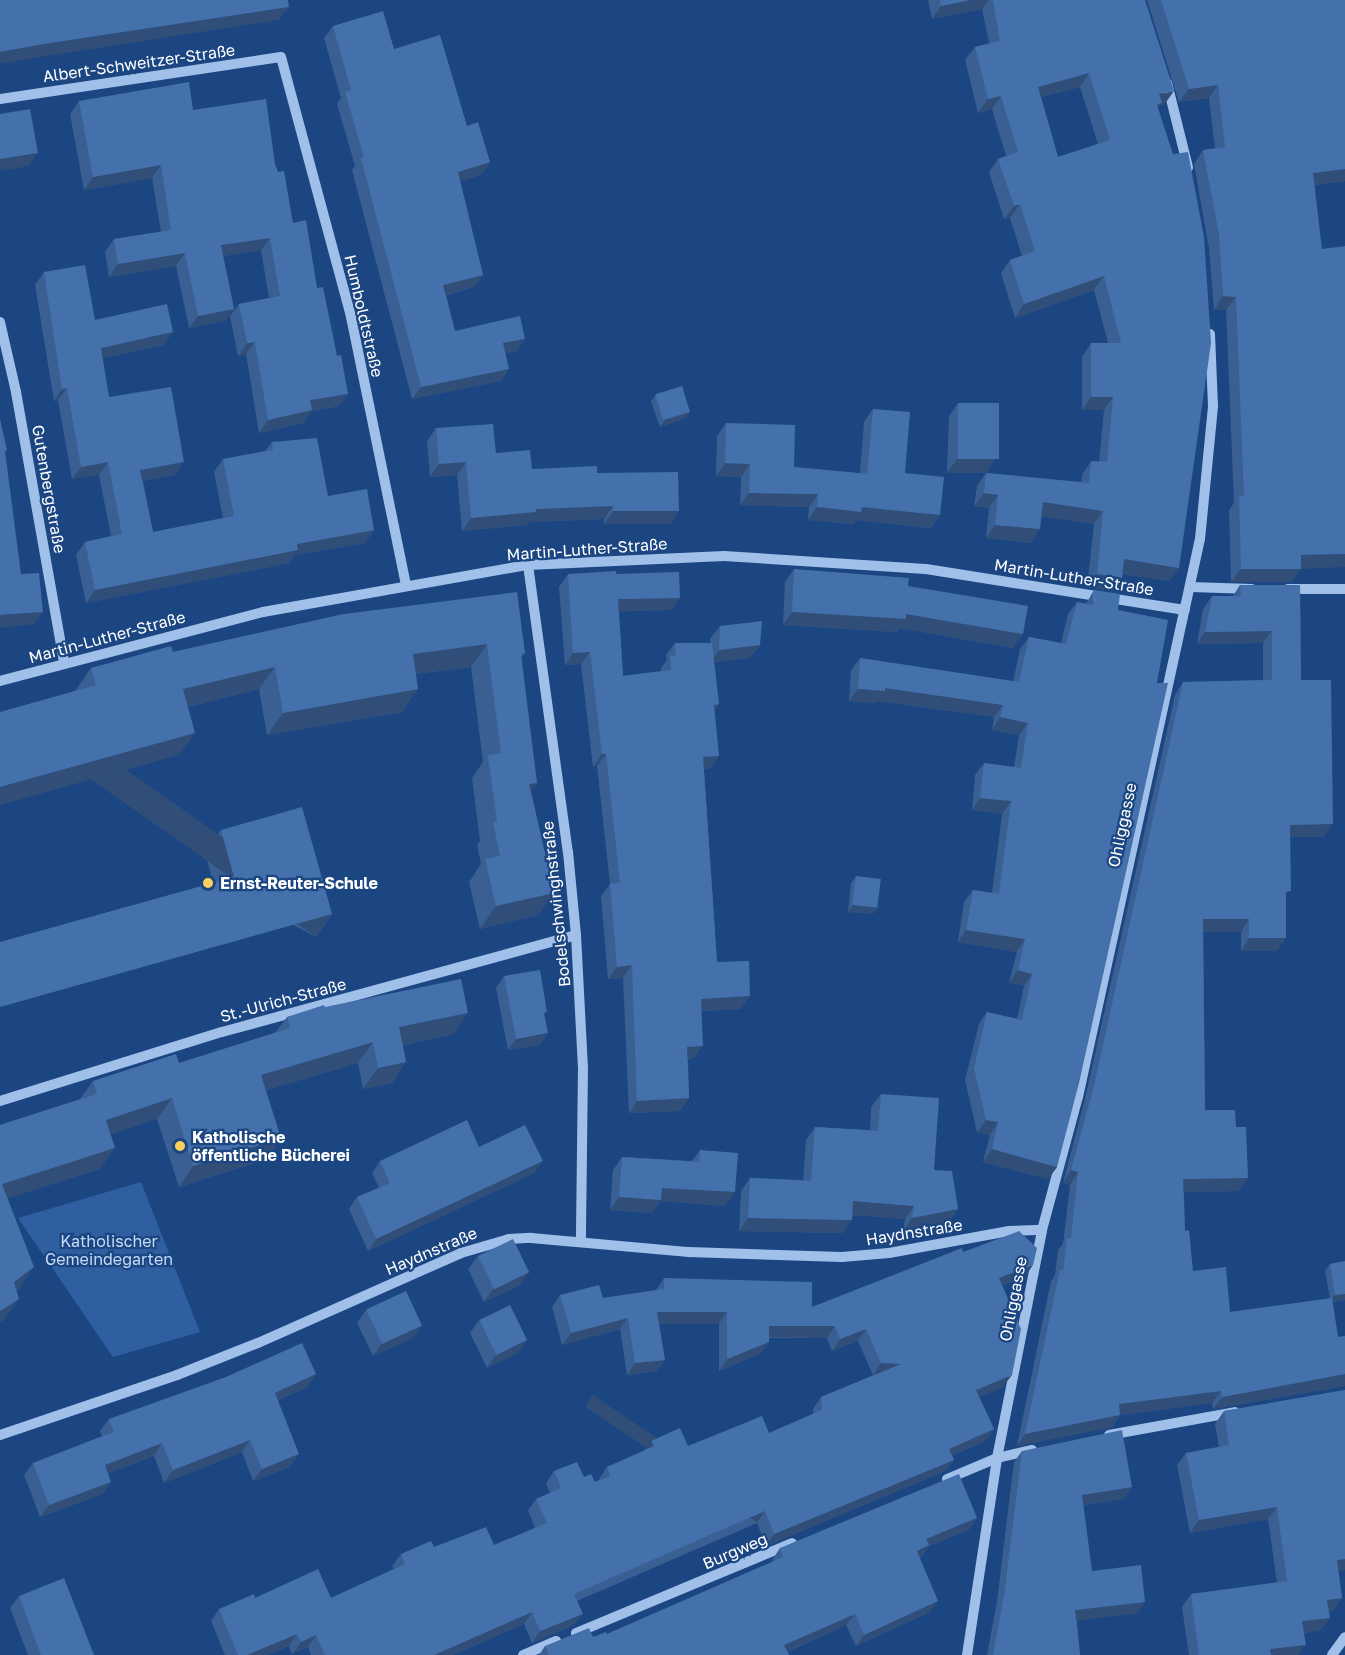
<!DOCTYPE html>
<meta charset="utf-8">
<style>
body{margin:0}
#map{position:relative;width:1345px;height:1655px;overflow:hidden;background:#1b4682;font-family:"Golos Text",sans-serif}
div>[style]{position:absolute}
.green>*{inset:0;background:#2f5fa1}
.minor>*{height:10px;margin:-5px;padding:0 5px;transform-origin:5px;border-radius:5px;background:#a0c0ea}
.wall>*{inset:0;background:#3a6093}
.shaded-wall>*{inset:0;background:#304e78;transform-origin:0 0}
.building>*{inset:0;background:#4470ab;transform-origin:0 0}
.dots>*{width:16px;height:16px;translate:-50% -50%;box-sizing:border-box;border:3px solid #1b4682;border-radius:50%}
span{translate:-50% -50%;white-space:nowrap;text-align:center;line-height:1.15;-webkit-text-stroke:4.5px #1b4682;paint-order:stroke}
.street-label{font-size:16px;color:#fff}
.poi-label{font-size:16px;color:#fff;font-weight:700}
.left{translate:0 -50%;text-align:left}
.park-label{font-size:16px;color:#c5dbf8}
</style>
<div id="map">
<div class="green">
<i style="clip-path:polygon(141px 1182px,200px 1332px,113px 1357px,18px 1218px)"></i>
</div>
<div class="minor">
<i style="left:1167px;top:83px;width:87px;rotate:76deg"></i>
<i style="left:0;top:99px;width:284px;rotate:-8.5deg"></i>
<i style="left:281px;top:57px;width:269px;rotate:74.9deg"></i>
<i style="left:351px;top:317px;width:273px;rotate:78.4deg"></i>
<i style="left:0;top:322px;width:72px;rotate:77.1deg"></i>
<i style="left:16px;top:392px;width:274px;rotate:79.9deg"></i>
<i style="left:528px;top:565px;width:290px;rotate:82.1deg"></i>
<i style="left:568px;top:852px;width:83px;rotate:84.5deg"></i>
<i style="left:576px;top:935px;width:132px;rotate:87deg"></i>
<i style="left:583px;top:1067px;width:175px;rotate:90.7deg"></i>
<i style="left:1191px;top:587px;width:61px;rotate:1.9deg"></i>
<i style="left:1288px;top:589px;width:57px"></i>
<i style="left:0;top:681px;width:272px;rotate:-14.7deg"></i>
<i style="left:263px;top:612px;width:269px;rotate:-10.1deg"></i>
<i style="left:528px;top:565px;width:196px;rotate:-2.6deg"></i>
<i style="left:724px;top:556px;width:202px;rotate:3.7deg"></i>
<i style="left:926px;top:569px;width:262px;rotate:9deg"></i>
<i style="left:0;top:1101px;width:232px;rotate:-17.3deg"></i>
<i style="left:222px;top:1032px;width:367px;rotate:-15.3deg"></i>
<i style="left:0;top:1435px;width:187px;rotate:-18.7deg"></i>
<i style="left:177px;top:1375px;width:87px;rotate:-21.6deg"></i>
<i style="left:258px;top:1343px;width:222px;rotate:-23.9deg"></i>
<i style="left:461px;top:1253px;width:50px;rotate:-16.3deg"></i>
<i style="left:509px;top:1239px;width:22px;rotate:-3deg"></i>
<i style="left:531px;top:1238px;width:159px;rotate:5.1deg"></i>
<i style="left:689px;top:1252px;width:153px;rotate:1.9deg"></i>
<i style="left:842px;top:1257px;width:47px;rotate:-4.9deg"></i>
<i style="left:889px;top:1253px;width:122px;rotate:-10.4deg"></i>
<i style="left:1009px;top:1231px;width:33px;rotate:-2deg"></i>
<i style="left:1109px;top:1435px;width:128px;rotate:-10.3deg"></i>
<i style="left:947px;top:1479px;width:54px;rotate:-22.8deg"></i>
<i style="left:997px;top:1458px;width:36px;rotate:-13deg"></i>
<i style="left:576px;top:1633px;width:234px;rotate:-22.6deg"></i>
<i style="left:523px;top:1655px;width:36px;rotate:-23deg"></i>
<i style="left:967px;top:1655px;width:199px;rotate:-81.3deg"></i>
<i style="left:997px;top:1458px;width:232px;rotate:-78.8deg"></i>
<i style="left:1042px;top:1230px;width:138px;rotate:-74.9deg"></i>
<i style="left:1078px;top:1097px;width:571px;rotate:-77.67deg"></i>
<i style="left:1200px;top:539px;width:134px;rotate:-84.4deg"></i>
<i style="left:1213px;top:406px;width:72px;rotate:-92.4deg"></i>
<i style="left:1332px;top:1655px;width:22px;rotate:-54deg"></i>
</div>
<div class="wall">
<i style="clip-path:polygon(evenodd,928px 0,1145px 0,1164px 105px,1160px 105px,1158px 109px,1179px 568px,1169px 581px,1123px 574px,1122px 578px,1113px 591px,1087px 587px,1094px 524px,1041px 516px,1031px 543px,986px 538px,989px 508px,974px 506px,977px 486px,986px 473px,1081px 482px,1082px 475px,1091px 461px,1099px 462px,1104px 410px,1082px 410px,1082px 357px,1091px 343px,1108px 343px,1094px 290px,1015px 318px,1001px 273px,1010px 260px,1022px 256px,1010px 218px,1004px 219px,989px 172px,998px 159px,1006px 156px,992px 109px,978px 113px,965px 60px,975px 47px,989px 43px,982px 9px,932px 19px,928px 0,1080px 87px,1098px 144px,1058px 157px,1041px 97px,1080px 87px)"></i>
<i style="clip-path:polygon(1147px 0,1345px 0,1345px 181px,1315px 185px,1301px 569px,1291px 582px,1231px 582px,1229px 510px,1234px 503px,1226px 310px,1214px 310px,1209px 248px,1194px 164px,1203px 150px,1215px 149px,1209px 98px,1179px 102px)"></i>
<i style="clip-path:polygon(333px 26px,394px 49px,467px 126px,490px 162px,481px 175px,460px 181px,483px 275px,474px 287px,446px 295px,455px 331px,517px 351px,506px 353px,501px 381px,412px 399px,352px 170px,355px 166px,337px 104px,341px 98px,324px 38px)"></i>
<i style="clip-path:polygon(79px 101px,193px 110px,275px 164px,293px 223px,317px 288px,339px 406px,312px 411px,303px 423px,259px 433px,246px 354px,238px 356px,230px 316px,239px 304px,269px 298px,261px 250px,223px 256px,234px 309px,225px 321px,189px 328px,176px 266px,109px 277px,105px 252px,114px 239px,161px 232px,152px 178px,84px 190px,70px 114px)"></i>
<i style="clip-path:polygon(44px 272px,95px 320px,164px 345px,102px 358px,109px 397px,175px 475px,143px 481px,153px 532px,223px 518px,214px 472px,223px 459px,265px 451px,272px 442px,328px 496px,374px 530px,365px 543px,295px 555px,289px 563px,86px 603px,76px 555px,85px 542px,111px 536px,99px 475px,72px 479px,58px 400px,54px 401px,35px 285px)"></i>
<i style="clip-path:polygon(656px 395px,690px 412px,686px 418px,660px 427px,651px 401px)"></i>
<i style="clip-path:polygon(958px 403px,995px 459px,986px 473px,947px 473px,949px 416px)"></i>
<i style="clip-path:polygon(873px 409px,931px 528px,856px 520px,853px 524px,808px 520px,809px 507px,740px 505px,741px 477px,716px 476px,717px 436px,726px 423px,794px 467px,860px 473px,864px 422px)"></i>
<i style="clip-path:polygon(436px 428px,532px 469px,597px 473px,679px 511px,670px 524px,604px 524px,604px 519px,529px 522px,527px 525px,462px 531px,457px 475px,430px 477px,427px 441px)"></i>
<i style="clip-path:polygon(794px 569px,908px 586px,1023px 634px,1013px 648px,900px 628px,897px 632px,783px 625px,785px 582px)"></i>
<i style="clip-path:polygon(568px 574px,616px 574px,680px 598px,671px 610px,619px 611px,623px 676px,661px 671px,661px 668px,667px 660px,666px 655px,675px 643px,710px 643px,710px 639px,720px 626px,760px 645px,750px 658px,714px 662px,719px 704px,714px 711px,719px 756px,710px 768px,704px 769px,717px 962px,741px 1009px,702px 1011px,694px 1058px,688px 1059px,689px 1098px,680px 1111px,629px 1113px,623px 978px,608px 979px,601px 896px,610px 884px,597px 766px,593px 767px,581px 664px,565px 665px,559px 587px)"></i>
<i style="clip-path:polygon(1240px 585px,1300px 585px,1301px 680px,1324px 837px,1290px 837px,1286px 897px,1277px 951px,1241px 951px,1241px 932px,1203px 932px,1205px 1110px,1236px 1127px,1239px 1191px,1184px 1192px,1185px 1231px,1193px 1271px,1230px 1312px,1330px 1299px,1325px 1271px,1330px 1264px,1345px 1261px,1345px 1300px,1332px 1302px,1338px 1337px,1345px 1336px,1345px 1386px,1213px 1409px,1212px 1403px,1120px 1415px,1112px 1427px,1017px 1446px,1051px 1281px,1055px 1275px,1058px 1250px,1063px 1244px,1070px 1185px,1063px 1183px,1085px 1099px,1175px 695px,1183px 682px,1263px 680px,1263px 643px,1197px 644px,1203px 609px,1212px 596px,1233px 596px)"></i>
<i style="clip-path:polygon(1094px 590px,1057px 1167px,1048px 1179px,983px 1162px,990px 1135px,977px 1132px,965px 1080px,979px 1024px,987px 1012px,1017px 1019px,1024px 986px,1009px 982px,1017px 952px,958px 942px,964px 902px,973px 890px,992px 893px,1002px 814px,972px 810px,975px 775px,984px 763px,1014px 767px,1019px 735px,992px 730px,994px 717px,878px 701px,876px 703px,849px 701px,851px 670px,860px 658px,1013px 682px,1020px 649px,1029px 637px,1061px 643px,1068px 614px,1077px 602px,1086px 604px)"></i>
<i style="clip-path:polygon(344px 614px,525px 653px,521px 658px,537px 783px,531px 791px,554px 893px,538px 915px,480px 929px,469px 882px,481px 864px,477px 845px,480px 841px,472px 778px,483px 762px,471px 667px,415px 674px,418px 689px,402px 712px,267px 735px,259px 689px,188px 707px,179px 755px,75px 691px,91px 668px,173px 652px)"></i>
<i style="clip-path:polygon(221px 830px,332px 914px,316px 937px,213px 882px,205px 853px)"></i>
<i style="clip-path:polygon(856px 876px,873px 914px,848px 912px,851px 883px)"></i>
<i style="clip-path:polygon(504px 976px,540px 1045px,508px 1050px,496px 988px)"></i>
<i style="clip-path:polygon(325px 1007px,454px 1034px,403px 1045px,406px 1062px,392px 1083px,363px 1089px,358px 1063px,266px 1090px,267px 1159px,179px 1187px,157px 1119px,110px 1134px,100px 1169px,7px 1198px,20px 1288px,16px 1291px,4px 1320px,0 1125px,80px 1099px,93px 1081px,179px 1063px,275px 1033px,287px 1017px)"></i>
<i style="clip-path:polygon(881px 1094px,934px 1170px,958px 1209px,948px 1223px,903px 1231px,905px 1219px,853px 1215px,843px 1233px,739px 1231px,741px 1191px,750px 1178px,803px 1180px,806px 1140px,815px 1127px,870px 1130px,871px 1107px)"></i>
<i style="clip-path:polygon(700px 1150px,725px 1206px,660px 1201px,652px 1213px,610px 1210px,613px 1170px,622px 1157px,692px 1161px)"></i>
<i style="clip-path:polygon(380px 1161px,534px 1173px,368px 1251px,349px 1209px,357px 1197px,379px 1188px,372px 1173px)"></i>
<i style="clip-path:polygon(963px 1252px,1025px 1277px,1002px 1285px,1003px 1387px,979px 1397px,994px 1429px,985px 1441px,952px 1456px,954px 1460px,945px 1471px,766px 1546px,757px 1523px,577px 1601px,574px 1625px,532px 1643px,524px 1624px,453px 1655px,311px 1655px,308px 1647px,292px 1654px,289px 1646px,267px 1655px,225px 1655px,211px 1621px,219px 1609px,255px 1598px,331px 1598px,394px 1569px,392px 1566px,401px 1554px,434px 1547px,494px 1545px,535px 1528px,528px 1510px,536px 1499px,550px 1493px,546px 1483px,554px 1471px,584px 1477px,595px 1482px,600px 1480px,599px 1479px,607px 1467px,644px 1451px,651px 1441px,688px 1446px,769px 1433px,813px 1414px,813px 1409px,821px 1397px,874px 1375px,873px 1375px,858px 1341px,832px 1351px,827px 1338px,769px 1338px,760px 1354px,719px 1371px,719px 1324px,659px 1324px,665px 1360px,656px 1371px,627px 1375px,620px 1329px,562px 1345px,552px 1307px,560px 1295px,603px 1298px,656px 1290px,664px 1278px,812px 1307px)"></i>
<i style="clip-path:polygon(478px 1256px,520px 1285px,484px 1302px,468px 1269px)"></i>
<i style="clip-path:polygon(366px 1310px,422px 1325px,413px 1338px,373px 1356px,357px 1323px)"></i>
<i style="clip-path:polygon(479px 1320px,518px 1353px,487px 1368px,470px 1333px)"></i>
<i style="clip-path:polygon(308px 1387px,278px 1400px,290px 1467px,253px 1481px,242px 1452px,164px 1483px,154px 1456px,108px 1473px,103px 1494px,40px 1517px,24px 1475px,33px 1463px,102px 1436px,100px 1431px,109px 1419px)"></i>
<i style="clip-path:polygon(1345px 1390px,1345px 1570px,1338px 1571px,1342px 1598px,1333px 1611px,1329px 1611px,1321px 1630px,1304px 1633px,1298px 1655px,1189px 1655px,1182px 1607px,1191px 1594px,1277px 1583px,1268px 1519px,1190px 1533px,1177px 1465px,1186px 1453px,1219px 1447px,1215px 1424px,1224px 1411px)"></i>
<i style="clip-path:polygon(1022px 1451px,1132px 1487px,1123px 1499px,1083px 1505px,1092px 1571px,1145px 1602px,1137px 1613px,1077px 1620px,1080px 1655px,987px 1655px,997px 1601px,1014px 1462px)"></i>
<i style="clip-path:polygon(969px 1530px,929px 1546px,921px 1557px,919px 1558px,930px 1612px,856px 1646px,846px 1625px,787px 1652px,789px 1655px,539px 1655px,545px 1646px,607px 1634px,773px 1562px,772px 1560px,780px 1548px)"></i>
<i style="clip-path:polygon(19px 1596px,94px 1655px,28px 1655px,10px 1608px)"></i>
</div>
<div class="shaded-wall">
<i style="clip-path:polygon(970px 0,989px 0,982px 9px,932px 19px,941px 6px)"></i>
<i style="clip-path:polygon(289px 7px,279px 20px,34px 58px,0 64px,0 52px,44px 44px)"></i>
<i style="clip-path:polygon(1089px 73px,1080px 87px,1028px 100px,1038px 87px)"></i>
<i style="clip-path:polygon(1218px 85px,1209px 98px,1179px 102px,1189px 89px)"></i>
<i style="clip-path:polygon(1174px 91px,1164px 105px,1160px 105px,1153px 117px,1159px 94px)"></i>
<i style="clip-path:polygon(1001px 96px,992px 109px,978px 113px,988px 99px)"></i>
<i style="clip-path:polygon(38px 153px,29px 166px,0 171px,0 159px)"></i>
<i style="clip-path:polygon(490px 162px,481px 175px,449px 184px,458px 172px)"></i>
<i style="clip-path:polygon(161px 165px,152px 178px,84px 190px,93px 177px)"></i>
<i style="clip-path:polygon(1345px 169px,1345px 181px,1304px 186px,1313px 173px)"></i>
<i style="clip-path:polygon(1020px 204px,1010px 218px,1004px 219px,1014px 206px)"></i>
<i style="clip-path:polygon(270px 238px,261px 250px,212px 258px,221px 245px)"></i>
<i style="clip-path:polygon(185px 253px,176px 266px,109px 277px,118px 264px)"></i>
<i style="clip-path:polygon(483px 275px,474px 287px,435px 297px,443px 285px)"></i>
<i style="clip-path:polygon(1104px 276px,1094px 290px,1015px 318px,1024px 304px)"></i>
<i style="clip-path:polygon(1223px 296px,1236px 297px,1226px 310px,1214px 310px)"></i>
<i style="clip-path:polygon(234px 309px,225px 321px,189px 328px,198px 316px)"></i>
<i style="clip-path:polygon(173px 332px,164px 345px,92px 361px,101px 348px)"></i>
<i style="clip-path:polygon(525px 339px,517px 351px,495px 356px,503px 343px)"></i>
<i style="clip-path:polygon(255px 342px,246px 354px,238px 356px,247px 343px)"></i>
<i style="clip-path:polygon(509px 369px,501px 381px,412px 399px,421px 387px)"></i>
<i style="clip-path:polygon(67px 388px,58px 400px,54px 401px,62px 389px)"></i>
<i style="clip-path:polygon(348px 394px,339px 406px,312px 411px,303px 423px,259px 433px,268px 420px,310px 400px)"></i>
<i style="clip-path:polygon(1091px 397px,1113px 397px,1104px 410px,1082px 410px)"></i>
<i style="clip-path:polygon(690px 412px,686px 418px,660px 427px,665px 420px)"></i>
<i style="clip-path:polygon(957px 459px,995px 459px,986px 473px,947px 473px)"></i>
<i style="clip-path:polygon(108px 462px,99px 475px,72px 479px,81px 467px)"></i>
<i style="clip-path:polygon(184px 462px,175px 475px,131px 483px,140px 470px)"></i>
<i style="clip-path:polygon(466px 462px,457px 475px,430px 477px,439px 464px)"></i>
<i style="clip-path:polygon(725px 463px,750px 464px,741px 477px,716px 476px)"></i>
<i style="clip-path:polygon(749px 493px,818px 494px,809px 507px,740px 505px)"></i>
<i style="clip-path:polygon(984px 493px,998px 495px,989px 508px,974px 506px)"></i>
<i style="clip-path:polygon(1043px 502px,1103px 511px,1094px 524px,1033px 515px)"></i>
<i style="clip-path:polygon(613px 506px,604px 519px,529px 522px,527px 525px,462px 531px,471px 518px,536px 509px)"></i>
<i style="clip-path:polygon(817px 507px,862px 507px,940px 515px,931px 528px,856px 520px,853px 524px,808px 520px)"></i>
<i style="clip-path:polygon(613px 511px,679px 511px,670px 524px,604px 524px)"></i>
<i style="clip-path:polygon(995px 525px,1040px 529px,1031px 543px,986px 538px)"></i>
<i style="clip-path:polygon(374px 530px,365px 543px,295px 555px,289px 563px,86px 603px,95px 590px,297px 544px)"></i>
<i style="clip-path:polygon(1345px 554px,1345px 567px,1301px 569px,1291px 582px,1231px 582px,1241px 569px,1301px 555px)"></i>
<i style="clip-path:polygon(1124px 559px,1179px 568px,1169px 581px,1115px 573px)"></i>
<i style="clip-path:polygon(1097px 574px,1122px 578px,1113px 591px,1087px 587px)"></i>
<i style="clip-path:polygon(680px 598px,671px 610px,609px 612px,618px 599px)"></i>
<i style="clip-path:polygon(43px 612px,34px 624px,0 628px,0 615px)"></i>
<i style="clip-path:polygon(792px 612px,906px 614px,1023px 634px,1013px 648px,900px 628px,897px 632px,783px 625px)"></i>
<i style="clip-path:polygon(1272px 631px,1263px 643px,1197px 644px,1205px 632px)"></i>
<i style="clip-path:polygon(487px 644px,471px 667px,397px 676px,413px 654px)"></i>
<i style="clip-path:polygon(760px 645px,750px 658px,710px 663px,719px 650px)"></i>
<i style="clip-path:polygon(590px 652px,581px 664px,565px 665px,573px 653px)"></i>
<i style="clip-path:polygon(275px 667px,259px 689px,167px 712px,183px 689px)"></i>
<i style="clip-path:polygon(885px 688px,1003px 705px,994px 717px,878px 701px,876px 703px,849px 701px,858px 689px)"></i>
<i style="clip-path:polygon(418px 689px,402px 712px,267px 735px,283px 713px)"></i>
<i style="clip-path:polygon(719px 704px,711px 716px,714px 705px)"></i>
<i style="clip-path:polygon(1000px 717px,1028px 723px,1019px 735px,992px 730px)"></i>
<i style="clip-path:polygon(195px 733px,179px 755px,0 805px,0 787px)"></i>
<i style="clip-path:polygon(602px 754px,606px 754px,597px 766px,593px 767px)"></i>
<i style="clip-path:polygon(719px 756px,710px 768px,694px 770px,703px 757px)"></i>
<i style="clip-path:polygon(537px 783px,521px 806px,529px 784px)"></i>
<i style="clip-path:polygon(980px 798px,1011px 801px,1002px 814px,972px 810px)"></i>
<i style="clip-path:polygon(1333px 824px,1324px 837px,1281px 837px,1290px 825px)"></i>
<i style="clip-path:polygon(554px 893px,538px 915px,480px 929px,496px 906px)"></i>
<i style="clip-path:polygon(853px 905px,878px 908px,873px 914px,848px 912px)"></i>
<i style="left:332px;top:914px;width:28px;height:345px;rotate:125deg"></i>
<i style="clip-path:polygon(1203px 919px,1249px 919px,1241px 932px,1194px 932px)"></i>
<i style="clip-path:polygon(966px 930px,1025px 939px,1017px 952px,958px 942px)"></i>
<i style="clip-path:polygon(1249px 938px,1286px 938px,1277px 951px,1241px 951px)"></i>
<i style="clip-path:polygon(632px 965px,623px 978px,608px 979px,617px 967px)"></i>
<i style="clip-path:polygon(1018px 970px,1032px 974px,1024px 986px,1009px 982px)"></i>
<i style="clip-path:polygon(750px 996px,741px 1009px,692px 1011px,701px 999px)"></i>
<i style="clip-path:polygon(468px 1013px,454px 1034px,385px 1048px,399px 1027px)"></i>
<i style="clip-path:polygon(548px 1033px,540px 1045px,508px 1050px,516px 1039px)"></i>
<i style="clip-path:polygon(373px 1042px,358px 1063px,246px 1096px,261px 1075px)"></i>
<i style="clip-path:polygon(703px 1046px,694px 1058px,678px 1059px,687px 1047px)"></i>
<i style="clip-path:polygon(406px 1062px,392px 1083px,363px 1089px,378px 1068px)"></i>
<i style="clip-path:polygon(172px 1098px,157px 1119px,91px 1141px,106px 1120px)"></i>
<i style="clip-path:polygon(689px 1098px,680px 1111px,629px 1113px,637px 1101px)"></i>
<i style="clip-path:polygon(986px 1120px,998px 1122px,990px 1135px,977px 1132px)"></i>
<i style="clip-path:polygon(281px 1138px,267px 1159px,179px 1187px,193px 1166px)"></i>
<i style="clip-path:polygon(115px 1148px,100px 1169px,0 1201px,2px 1184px)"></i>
<i style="clip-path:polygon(992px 1149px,1057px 1167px,1048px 1179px,983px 1162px)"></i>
<i style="clip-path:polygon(543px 1161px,534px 1173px,368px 1251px,376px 1239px)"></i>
<i style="clip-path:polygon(1071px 1170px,1078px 1172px,1070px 1185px,1063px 1183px)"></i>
<i style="clip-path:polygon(1248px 1178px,1239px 1191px,1175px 1192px,1183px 1179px)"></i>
<i style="clip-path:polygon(662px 1188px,735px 1192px,725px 1206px,660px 1201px,652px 1213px,610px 1210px,619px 1197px)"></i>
<i style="clip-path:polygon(853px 1201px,914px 1206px,905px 1219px,844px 1214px)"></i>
<i style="clip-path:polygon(958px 1209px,948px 1223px,903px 1231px,912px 1218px)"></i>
<i style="clip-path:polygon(748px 1218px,852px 1220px,843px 1233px,739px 1231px)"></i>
<i style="clip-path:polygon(1033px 1265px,1025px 1277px,991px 1290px,999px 1278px)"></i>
<i style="clip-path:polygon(34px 1267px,20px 1288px,0 1302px,14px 1282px)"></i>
<i style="clip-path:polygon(529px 1272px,520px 1285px,484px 1302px,493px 1289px)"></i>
<i style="clip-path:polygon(1345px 1294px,1345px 1300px,1330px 1302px,1335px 1295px)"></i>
<i style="clip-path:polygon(19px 1299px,4px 1320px,0 1323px,0 1311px)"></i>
<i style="clip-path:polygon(657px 1312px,727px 1312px,719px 1324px,649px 1324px)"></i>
<i style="clip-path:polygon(628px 1318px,620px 1329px,562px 1345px,571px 1333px)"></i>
<i style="clip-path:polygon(422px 1325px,413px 1338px,373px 1356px,382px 1343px)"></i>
<i style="clip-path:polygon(769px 1326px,835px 1326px,827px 1338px,760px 1337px)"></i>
<i style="clip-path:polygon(866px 1329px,858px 1341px,832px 1351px,840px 1339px)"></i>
<i style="clip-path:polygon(527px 1340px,518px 1353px,487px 1368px,496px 1355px)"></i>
<i style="clip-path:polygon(769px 1342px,760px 1354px,719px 1371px,727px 1359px)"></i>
<i style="clip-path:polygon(665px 1360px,656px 1371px,627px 1375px,635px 1363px)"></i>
<i style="clip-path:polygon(881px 1363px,901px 1364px,893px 1376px,873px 1375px)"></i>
<i style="clip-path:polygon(316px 1374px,308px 1387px,266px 1405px,275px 1393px)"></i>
<i style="clip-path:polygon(1345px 1374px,1345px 1386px,1213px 1409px,1222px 1397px)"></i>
<i style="clip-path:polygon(1012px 1375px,1003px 1387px,967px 1402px,976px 1390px)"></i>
<i style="clip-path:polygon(1221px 1391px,1212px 1403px,1120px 1415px,1112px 1427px,1017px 1446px,1025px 1434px,1119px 1404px)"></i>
<i style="clip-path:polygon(994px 1429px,985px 1441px,941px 1461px,949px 1449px)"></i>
<i style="clip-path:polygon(250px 1440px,242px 1452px,164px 1483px,173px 1470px)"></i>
<i style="clip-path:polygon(162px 1443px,154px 1456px,96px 1478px,105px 1465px)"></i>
<i style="clip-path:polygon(299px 1454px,290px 1467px,253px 1481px,262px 1469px)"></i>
<i style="clip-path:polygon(954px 1460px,945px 1471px,766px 1546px,774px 1534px)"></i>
<i style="clip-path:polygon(111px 1482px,103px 1494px,40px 1517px,49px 1505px)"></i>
<i style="clip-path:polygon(1132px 1487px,1123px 1499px,1074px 1506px,1082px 1495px)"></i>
<i style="clip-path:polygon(1277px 1507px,1268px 1519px,1190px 1533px,1199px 1520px)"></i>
<i style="left:765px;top:1511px;width:14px;height:208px;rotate:124deg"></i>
<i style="clip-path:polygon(977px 1518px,969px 1530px,929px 1546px,921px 1557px,908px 1563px,926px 1539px)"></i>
<i style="clip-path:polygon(1345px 1559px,1345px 1570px,1328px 1573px,1337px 1560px)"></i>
<i style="clip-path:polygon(1342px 1598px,1333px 1611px,1319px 1613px,1327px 1600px)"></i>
<i style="clip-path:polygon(938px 1601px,930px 1612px,856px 1646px,864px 1635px)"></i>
<i style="clip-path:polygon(1145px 1602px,1137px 1613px,1067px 1622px,1075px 1610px)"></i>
<i style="clip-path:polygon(532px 1612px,524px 1624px,453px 1655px,434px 1655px)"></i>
<i style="clip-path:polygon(583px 1614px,574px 1625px,532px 1643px,540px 1631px)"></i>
<i style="clip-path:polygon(855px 1614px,846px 1625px,779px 1655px,784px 1645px)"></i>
<i style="clip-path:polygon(1330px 1618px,1321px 1630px,1294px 1634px,1302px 1621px)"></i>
<i style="clip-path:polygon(297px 1634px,289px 1646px,267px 1655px,247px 1655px)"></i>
<i style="clip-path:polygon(316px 1635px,308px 1647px,292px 1654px,301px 1642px)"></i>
<i style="clip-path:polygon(1306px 1645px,1298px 1655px,1266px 1655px,1270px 1649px)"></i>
</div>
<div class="building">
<i style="clip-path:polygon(0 0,288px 0,289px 7px,44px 44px,0 52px)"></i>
<i style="clip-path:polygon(940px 0,970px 0,941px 6px)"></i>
<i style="clip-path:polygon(evenodd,993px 0,1145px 0,1174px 91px,1159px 94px,1162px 103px,1157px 105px,1173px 154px,1188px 152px,1204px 237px,1211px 343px,1179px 568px,1124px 559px,1122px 578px,1097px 574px,1103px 511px,1043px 502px,1040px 529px,995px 525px,998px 495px,984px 493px,986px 473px,1089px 483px,1091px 461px,1107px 462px,1113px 397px,1091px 397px,1091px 343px,1121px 343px,1104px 276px,1024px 304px,1010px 260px,1035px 251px,1020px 204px,1014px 206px,998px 159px,1018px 152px,1001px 96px,988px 99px,975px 47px,1000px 41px,993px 0,1089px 73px,1110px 140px,1058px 157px,1038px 87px,1089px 73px)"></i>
<i style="clip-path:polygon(1161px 0,1345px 0,1345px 169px,1313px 173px,1322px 249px,1345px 246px,1345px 554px,1301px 555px,1301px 569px,1241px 569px,1239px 497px,1244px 496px,1236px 297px,1223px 296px,1219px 234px,1203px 150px,1225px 147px,1218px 85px,1189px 89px)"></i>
<i style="clip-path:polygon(383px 11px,394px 49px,440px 35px,467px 126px,478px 122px,490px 162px,458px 172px,483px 275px,443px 285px,455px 331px,520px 316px,525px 339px,503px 343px,509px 369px,421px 387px,361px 158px,364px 157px,345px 92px,351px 90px,333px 26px)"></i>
<i style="clip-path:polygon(189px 82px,193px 110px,266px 99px,275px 164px,278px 172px,284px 171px,293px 223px,306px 220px,317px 288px,323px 287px,337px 356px,341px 355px,348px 394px,310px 400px,312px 410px,268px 420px,255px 342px,247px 343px,239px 304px,280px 296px,270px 238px,221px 245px,234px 309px,198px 316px,185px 253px,118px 264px,114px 239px,171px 230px,161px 165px,93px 177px,79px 101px)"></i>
<i style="clip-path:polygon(30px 109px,38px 153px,0 159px,0 114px)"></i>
<i style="clip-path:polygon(85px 265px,95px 320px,167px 304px,173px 332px,101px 348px,109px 397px,171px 387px,184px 462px,140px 470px,153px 532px,234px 516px,223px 459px,273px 450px,272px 442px,317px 438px,328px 496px,367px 489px,374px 530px,297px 544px,298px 550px,95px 590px,85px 542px,122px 534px,108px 462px,81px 467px,67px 388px,62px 389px,44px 272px)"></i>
<i style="left:682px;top:386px;width:27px;height:28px;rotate:73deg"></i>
<i style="left:958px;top:403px;width:41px;height:56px"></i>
<i style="clip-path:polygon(873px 409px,910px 412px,905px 473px,944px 477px,940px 515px,862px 507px,861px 512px,817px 507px,818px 494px,749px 493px,750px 464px,725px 463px,726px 423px,795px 425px,794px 467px,867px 474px)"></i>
<i style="clip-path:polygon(0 419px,7px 450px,5px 451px,21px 574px,39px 573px,43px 612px,0 615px)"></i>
<i style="clip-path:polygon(493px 424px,496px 453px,530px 450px,532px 469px,597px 466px,597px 473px,678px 472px,679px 511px,613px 511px,613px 506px,536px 509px,536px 512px,471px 518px,466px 462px,439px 464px,436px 428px)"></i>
<i style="clip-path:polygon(794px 569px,909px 578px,908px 586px,1028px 606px,1023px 634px,906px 614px,906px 619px,792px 612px)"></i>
<i style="clip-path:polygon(616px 571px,616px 574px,679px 572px,680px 598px,618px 599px,623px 676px,671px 670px,670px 656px,676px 655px,675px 643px,712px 643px,719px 704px,714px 705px,719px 756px,703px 757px,717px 962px,749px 961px,750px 996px,701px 999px,703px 1046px,687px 1047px,689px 1098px,637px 1101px,632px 965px,617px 967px,610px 884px,620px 883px,606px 754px,602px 754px,590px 652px,573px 653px,568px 574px)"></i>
<i style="clip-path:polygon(1240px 585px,1300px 585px,1301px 680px,1331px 680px,1333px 824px,1290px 825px,1291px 891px,1286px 892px,1286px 938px,1249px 938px,1249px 919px,1203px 919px,1205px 1110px,1235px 1110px,1236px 1127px,1246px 1127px,1248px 1178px,1183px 1179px,1185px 1231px,1189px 1230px,1193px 1271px,1226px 1267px,1230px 1312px,1332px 1298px,1338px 1337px,1345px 1336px,1345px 1374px,1222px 1397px,1221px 1391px,1119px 1404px,1120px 1415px,1025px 1434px,1060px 1269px,1063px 1272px,1067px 1238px,1071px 1238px,1078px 1172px,1071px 1170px,1094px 1086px,1183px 682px,1272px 680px,1272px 631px,1205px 632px,1212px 596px,1241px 596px)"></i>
<i style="clip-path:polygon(1094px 590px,1120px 594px,1118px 610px,1168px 620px,1157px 683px,1168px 683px,1079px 1083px,1057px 1167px,992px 1149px,998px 1122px,986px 1120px,974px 1068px,987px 1012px,1022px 1020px,1032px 974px,1018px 970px,1025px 939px,966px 930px,973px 890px,999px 894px,1011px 801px,980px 798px,984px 763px,1021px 768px,1028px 723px,1000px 717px,1003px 705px,885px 688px,885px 691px,858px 689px,860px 658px,1019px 682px,1029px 637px,1066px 644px,1077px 602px,1093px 605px)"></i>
<i style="clip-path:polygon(517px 592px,525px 653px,521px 654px,537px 783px,529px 784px,554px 893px,496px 906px,485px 859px,500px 856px,493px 822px,497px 822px,488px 755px,501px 753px,487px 644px,413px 654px,418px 689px,283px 713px,275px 667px,183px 689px,195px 733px,0 787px,0 712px,96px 685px,91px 668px,171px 646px,173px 652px,344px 614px)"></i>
<i style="clip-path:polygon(762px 621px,760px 645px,719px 650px,720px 626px)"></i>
<i style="clip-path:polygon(302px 807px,332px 914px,0 1007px,0 942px,234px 877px,221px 830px)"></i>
<i style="left:856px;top:876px;width:25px;height:29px;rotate:7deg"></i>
<i style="clip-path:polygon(540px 970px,547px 1012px,544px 1013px,548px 1033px,516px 1039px,504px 976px)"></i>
<i style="clip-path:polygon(461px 979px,468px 1013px,399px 1027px,406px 1062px,378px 1068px,373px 1042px,261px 1075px,281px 1138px,193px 1166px,172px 1098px,106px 1120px,115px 1148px,2px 1184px,34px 1267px,14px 1282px,19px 1299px,0 1311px,0 1125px,97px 1094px,93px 1081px,176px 1054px,179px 1063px,290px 1028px,287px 1017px,324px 1005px,325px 1007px)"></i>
<i style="clip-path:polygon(881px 1094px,939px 1098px,934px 1170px,952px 1171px,958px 1209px,912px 1218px,914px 1206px,853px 1201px,852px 1220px,748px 1218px,750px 1178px,811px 1181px,815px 1127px,878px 1131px)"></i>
<i style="clip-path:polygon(467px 1120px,479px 1147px,525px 1125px,543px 1161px,376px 1239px,357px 1197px,390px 1183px,380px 1161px)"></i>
<i style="clip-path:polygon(700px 1150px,738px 1153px,735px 1192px,662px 1188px,661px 1200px,619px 1197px,622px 1157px,699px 1162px)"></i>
<i style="clip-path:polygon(1019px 1231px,1037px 1248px,1033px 1265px,999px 1278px,1021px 1329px,1012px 1375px,976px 1390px,994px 1429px,949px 1449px,954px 1460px,774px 1534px,765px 1511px,574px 1594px,583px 1614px,540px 1631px,532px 1612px,434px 1655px,325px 1655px,316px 1635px,301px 1642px,297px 1634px,247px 1655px,238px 1655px,219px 1609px,254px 1594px,255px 1598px,318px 1569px,331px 1598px,405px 1564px,401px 1554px,431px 1541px,434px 1547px,486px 1527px,494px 1545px,547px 1523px,536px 1499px,561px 1488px,554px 1471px,577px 1462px,584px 1477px,591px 1474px,595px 1482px,610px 1476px,607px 1467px,654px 1446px,651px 1441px,680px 1428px,688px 1446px,762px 1416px,769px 1433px,822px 1410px,821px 1397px,901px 1364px,881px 1363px,866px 1329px,840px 1339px,835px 1326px,769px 1326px,769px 1342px,727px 1359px,727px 1312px,657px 1312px,665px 1360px,635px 1363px,628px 1318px,571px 1333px,560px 1295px,599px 1285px,603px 1298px,664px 1289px,664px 1278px,812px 1282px,812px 1307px,962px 1248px,963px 1252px)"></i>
<i style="left:513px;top:1239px;width:37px;height:39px;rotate:64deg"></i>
<i style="clip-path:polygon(1345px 1261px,1345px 1294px,1335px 1295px,1330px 1264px)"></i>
<i style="left:406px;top:1291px;width:38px;height:44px;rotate:65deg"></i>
<i style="left:510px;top:1305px;width:39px;height:34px;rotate:64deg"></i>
<i style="clip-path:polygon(302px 1343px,316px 1374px,275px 1393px,299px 1454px,262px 1469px,250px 1440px,173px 1470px,162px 1443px,105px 1465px,111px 1482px,49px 1505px,33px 1463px,114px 1432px,109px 1419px,226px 1377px)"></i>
<i style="clip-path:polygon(1345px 1390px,1345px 1559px,1337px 1560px,1342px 1598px,1327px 1600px,1330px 1618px,1302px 1621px,1306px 1645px,1270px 1649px,1271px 1655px,1199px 1655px,1191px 1594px,1287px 1581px,1277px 1507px,1199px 1520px,1186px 1453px,1229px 1445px,1224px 1411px)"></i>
<i style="clip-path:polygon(1122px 1430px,1132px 1487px,1082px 1495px,1092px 1571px,1141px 1565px,1145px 1602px,1075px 1610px,1080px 1655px,993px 1655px,1005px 1589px,1022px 1451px)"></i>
<i style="clip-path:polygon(959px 1474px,977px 1518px,926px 1539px,929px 1545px,917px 1551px,938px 1601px,864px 1635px,855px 1614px,784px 1645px,789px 1655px,549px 1655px,545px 1646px,589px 1628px,593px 1637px,606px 1632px,607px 1634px,783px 1557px,780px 1548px)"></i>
<i style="clip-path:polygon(64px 1578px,94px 1655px,41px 1655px,19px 1596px)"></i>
</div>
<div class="dots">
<i style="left:208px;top:883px;background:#fbd15d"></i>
<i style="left:180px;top:1146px;background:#fbd15d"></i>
</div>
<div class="street-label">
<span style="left:139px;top:63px;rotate:-8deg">Albert-Schweitzer-Straße</span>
<span style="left:364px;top:316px;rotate:77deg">Humboldtstraße</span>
<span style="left:49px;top:489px;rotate:80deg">Gutenbergstraße</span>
<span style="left:587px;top:549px;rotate:-4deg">Martin-Luther-Straße</span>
<span style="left:1074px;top:577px;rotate:9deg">Martin-Luther-Straße</span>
<span style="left:107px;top:637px;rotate:-15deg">Martin-Luther-Straße</span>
<span style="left:1122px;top:825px;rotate:-78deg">Ohliggasse</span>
<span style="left:556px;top:904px;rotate:-96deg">Bodelschwinghstraße</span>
<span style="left:283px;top:1000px;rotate:-15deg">St.-Ulrich-Straße</span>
<span style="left:914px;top:1232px;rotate:-9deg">Haydnstraße</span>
<span style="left:431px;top:1251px;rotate:-23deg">Haydnstraße</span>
<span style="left:1013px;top:1299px;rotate:-79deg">Ohliggasse</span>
<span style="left:735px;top:1551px;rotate:-23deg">Burgweg</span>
</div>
<div class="poi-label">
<span class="left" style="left:220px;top:883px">Ernst-Reuter-Schule</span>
<span class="left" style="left:192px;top:1146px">Katholische<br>öffentliche Bücherei</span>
</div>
<div class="park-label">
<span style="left:109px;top:1250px">Katholischer<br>Gemeindegarten</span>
</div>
</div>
